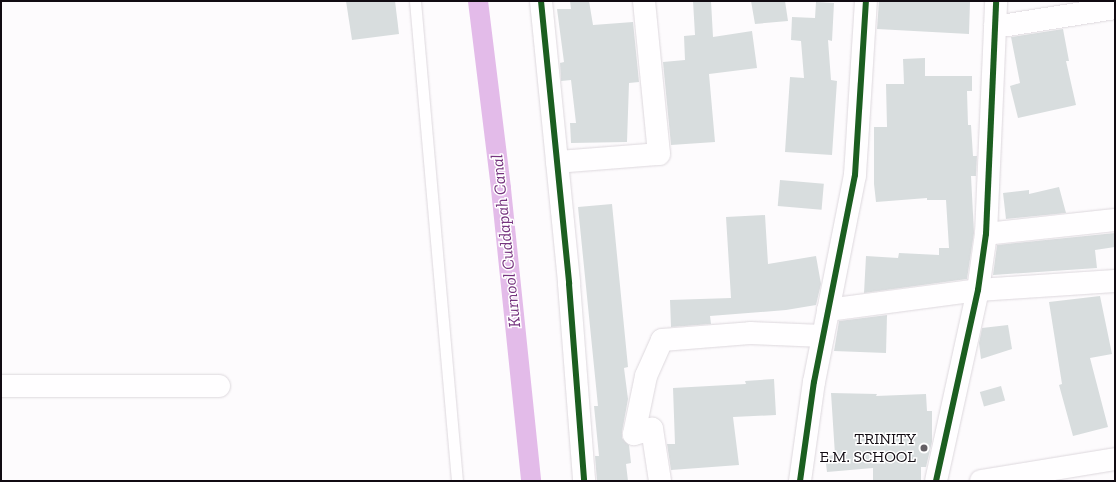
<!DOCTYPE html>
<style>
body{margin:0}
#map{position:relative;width:1116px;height:482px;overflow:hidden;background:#fdfbfd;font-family:"Zilla Slab",serif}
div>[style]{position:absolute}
.canal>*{height:20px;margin:-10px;padding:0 10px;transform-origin:10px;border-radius:10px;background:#e3bbe9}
.building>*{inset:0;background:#d8ddde;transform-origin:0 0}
.roads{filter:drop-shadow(0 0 1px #ddd8dd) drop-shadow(0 0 1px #ddd8dd)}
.lane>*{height:11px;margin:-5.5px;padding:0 5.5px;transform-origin:5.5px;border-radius:5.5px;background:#fffeff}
.street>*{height:22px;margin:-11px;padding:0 11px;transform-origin:11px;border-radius:11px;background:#fffeff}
.cycleway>*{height:6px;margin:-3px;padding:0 3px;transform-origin:3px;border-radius:3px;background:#1b5e20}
.dots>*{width:11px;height:11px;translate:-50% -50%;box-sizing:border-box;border:2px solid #fff;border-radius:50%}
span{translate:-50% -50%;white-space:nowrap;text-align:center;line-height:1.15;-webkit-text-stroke:3px #fff;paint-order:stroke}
.poi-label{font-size:16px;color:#110b12}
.right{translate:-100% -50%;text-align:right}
.water-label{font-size:17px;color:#75337e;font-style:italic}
.frame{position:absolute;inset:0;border:2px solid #110b12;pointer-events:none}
</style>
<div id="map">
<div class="canal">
<i style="left:478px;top:1px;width:189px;rotate:83deg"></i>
<i style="left:501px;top:189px;width:294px;rotate:84.1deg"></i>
</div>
<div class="building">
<i style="clip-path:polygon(346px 1px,395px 1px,399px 34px,352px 40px)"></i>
<i style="clip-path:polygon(570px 1px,589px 1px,593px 25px,633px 22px,639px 82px,629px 83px,627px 142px,571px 143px,570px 123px,576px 123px,571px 80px,561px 81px,560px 63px,564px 62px,557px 9px,571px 9px)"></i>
<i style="clip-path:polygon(693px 1px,711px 1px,713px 37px,752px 31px,757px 68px,709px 74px,715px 142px,671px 145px,663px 62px,685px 60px,684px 36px,695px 35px)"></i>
<i style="clip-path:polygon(751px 1px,785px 1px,788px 21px,755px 24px)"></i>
<i style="clip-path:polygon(879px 1px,970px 1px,969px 34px,877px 29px)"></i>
<i style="clip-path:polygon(816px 2px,834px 3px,832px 41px,828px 40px,831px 80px,837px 81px,832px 155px,785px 152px,790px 77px,804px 78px,801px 41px,791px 40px,792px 17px,815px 18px)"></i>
<i style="clip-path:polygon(1063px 29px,1069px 61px,1066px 61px,1076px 105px,1018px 118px,1010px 86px,1020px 83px,1011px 37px)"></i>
<i style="clip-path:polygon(925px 58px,925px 76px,972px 76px,972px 91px,967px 91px,968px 125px,971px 125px,973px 156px,977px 156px,976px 176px,971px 176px,974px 233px,967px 279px,864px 293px,866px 256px,898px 258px,899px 253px,939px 255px,939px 248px,949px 248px,946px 200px,927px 200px,927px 198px,876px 202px,874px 184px,874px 127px,887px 127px,886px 84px,904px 84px,903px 59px)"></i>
<i style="left:780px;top:180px;width:44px;height:26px;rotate:5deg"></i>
<i style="clip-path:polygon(1059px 187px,1066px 213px,1006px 219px,1003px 193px,1029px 190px,1029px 194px)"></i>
<i style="clip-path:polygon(612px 204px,628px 367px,624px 368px,628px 399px,622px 432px,622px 438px,629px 445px,631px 463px,626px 464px,628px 481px,597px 481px,595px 456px,599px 456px,594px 406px,598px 406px,578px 207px)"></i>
<i style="clip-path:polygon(765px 215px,768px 264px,816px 256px,821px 284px,816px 305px,786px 310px,710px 316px,711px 324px,671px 327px,670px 300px,731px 298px,726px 217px)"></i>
<i style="clip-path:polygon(1115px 233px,1115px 247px,1095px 250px,1097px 268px,993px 275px,997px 245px)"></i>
<i style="clip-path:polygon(1100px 296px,1112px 354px,1090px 358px,1108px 427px,1073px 436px,1059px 385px,1062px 384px,1049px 302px)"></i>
<i style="clip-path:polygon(887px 315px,886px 353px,834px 351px,839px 321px)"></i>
<i style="clip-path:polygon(1008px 325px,1012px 349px,981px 359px,979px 343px,982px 328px)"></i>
<i style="clip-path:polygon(774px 379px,776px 415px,733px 417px,739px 465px,671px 470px,667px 444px,675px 444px,673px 388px,746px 384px,745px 381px)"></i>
<i style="left:1001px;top:386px;width:15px;height:22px;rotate:74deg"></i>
<i style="clip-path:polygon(831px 393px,877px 394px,876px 396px,926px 394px,927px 411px,932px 411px,932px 442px,926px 467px,921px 467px,921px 481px,873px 481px,873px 468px,827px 472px,825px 456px,835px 455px)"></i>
</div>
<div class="roads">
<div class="lane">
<i style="left:415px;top:1px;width:482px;rotate:85deg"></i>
</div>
<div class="street">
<i style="left:541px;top:1px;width:284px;rotate:84.3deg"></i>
<i style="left:569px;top:284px;width:198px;rotate:85.6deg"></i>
<i style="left:995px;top:27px;width:121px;rotate:-9deg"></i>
<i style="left:557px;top:162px;width:102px;rotate:-4.5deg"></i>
<i style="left:659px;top:154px;width:154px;rotate:-95.6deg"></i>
<i style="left:986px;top:234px;width:130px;rotate:-6.2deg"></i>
<i style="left:828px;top:310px;width:151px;rotate:-7.6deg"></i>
<i style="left:978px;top:290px;width:137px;rotate:-3.8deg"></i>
<i style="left:1px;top:386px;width:218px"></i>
<i style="left:660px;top:481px;width:53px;rotate:-98.7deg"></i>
<i style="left:652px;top:429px;width:19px;rotate:164deg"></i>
<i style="left:634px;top:434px;width:59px;rotate:-78.3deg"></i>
<i style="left:646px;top:376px;width:39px;rotate:-66deg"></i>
<i style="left:662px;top:340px;width:88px;rotate:-4.5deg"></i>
<i style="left:750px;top:333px;width:73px;rotate:2.4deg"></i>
<i style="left:800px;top:481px;width:100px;rotate:-82deg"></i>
<i style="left:814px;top:382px;width:211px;rotate:-78.8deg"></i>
<i style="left:855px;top:175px;width:174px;rotate:-86.4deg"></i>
<i style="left:936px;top:481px;width:196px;rotate:-77.6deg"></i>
<i style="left:978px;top:290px;width:57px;rotate:-81.9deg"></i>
<i style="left:986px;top:234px;width:233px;rotate:-87.5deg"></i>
<i style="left:981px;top:481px;width:136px;rotate:-9.3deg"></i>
</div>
</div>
<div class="cycleway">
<i style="left:541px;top:1px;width:284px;rotate:84.3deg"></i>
<i style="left:569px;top:284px;width:198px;rotate:85.6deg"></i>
<i style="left:800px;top:481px;width:100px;rotate:-82deg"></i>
<i style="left:814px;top:382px;width:211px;rotate:-78.8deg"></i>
<i style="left:855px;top:175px;width:174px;rotate:-86.4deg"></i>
<i style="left:936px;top:481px;width:196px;rotate:-77.6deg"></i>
<i style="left:978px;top:290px;width:57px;rotate:-81.9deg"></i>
<i style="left:986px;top:234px;width:233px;rotate:-87.5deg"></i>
</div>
<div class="dots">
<i style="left:924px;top:448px;background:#645f64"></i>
</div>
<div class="poi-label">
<span class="right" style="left:916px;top:448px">TRINITY<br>E.M. SCHOOL</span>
</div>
<div class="water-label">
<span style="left:506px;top:241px;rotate:-96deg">Kurnool Cuddapah Canal</span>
</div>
<div class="frame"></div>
</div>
